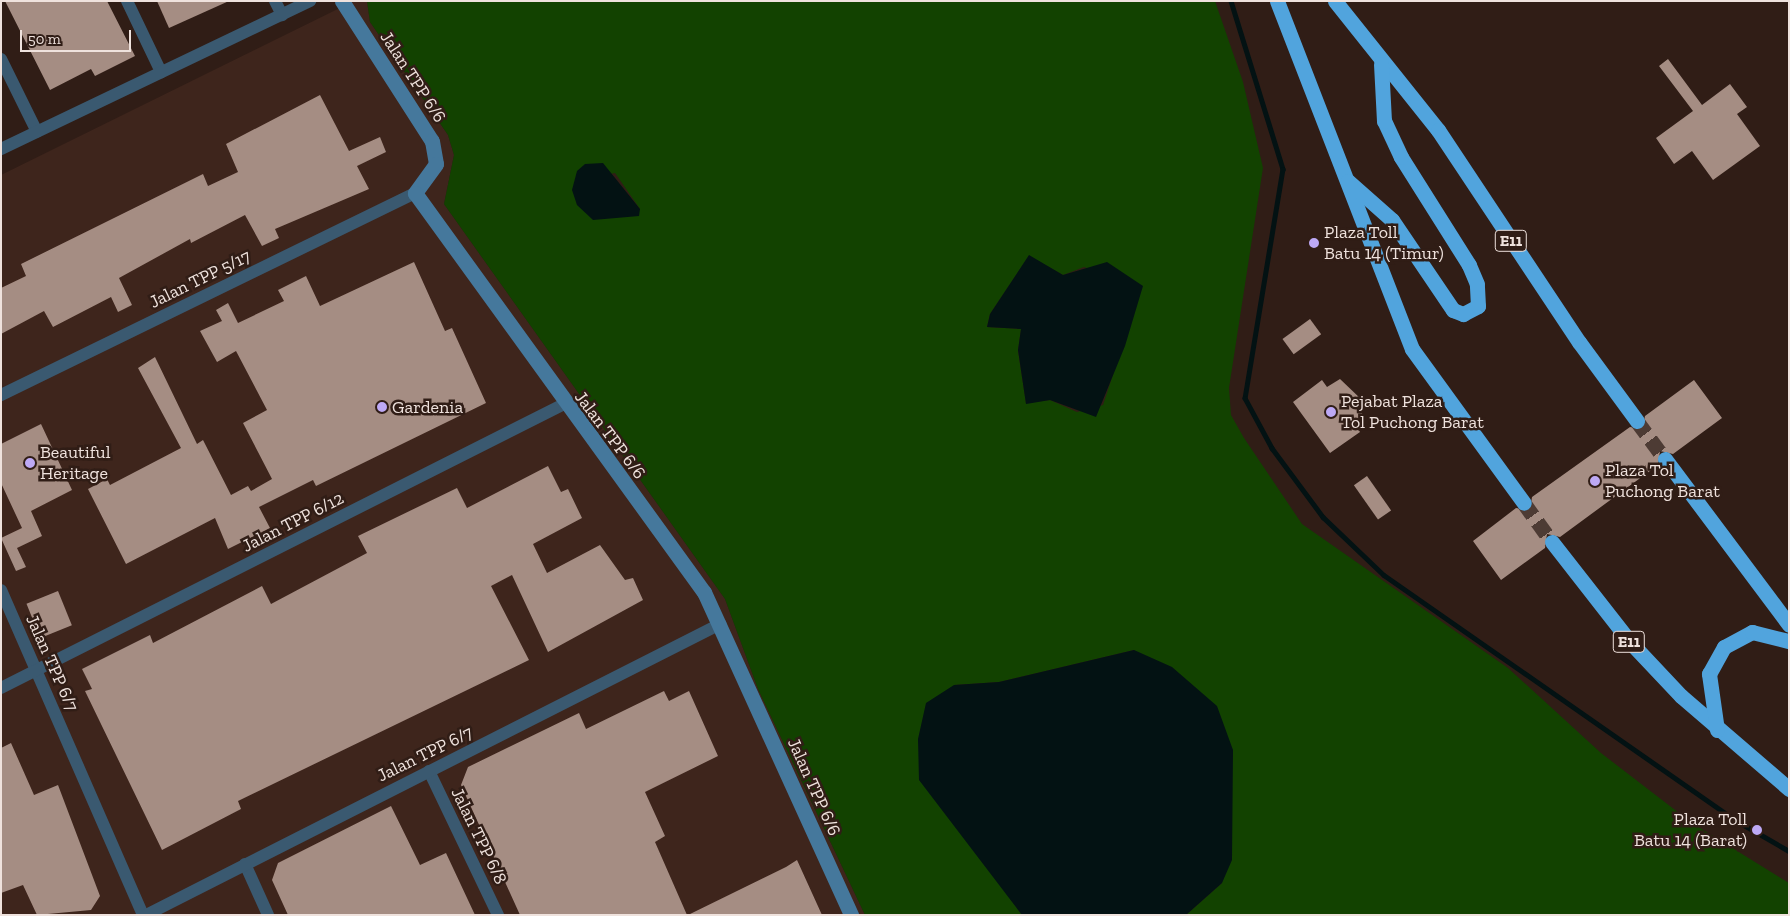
<!DOCTYPE html>
<style>
body{margin:0}
#map{position:relative;width:1790px;height:916px;overflow:hidden;background:#301d16;font-family:"Zilla Slab",serif}
div>[style]{position:absolute}
.built>*{inset:0;background:#3e251c}
.green>*{inset:0;background:#124200}
.water>*{inset:0;background:#031213}
.stream>*{height:4.5px;margin:-2.25px;padding:0 2.25px;transform-origin:2.25px;border-radius:2.25px;background:#031213}
.building>*{inset:0;background:#a58d83;transform-origin:0 0}
.highway-tunnel>*{height:15px;margin-top:-7.5px;transform-origin:0;background:repeating-linear-gradient(90deg,#4d3b34 0 15px,transparent 0 23px)}
.street>*{height:12px;margin:-6px;padding:0 6px;transform-origin:6px;border-radius:6px;background:#3a5970}
.secondary>*{height:15px;margin:-7.5px;padding:0 7.5px;transform-origin:7.5px;border-radius:7.5px;background:#45789c}
.highway>*{height:15px;margin:-7.5px;padding:0 7.5px;transform-origin:7.5px;border-radius:7.5px;background:#51a4dd}
.dots>*{width:14px;height:14px;translate:-50% -50%;box-sizing:border-box;border:2px solid #301d16;border-radius:50%}
span{translate:-50% -50%;white-space:nowrap;text-align:center;line-height:1.15;-webkit-text-stroke:5px #301d16;paint-order:stroke}
.shield-label span{padding:1px 4px;background:#301d16;border:1px solid;border-radius:4px;-webkit-text-stroke-width:0}
.shield-label{font-size:16px;color:#efe2dd;font-weight:700}
.street-label{font-size:18px;color:#efe2dd}
.poi-label{font-size:18px;color:#efe2dd}
.left{translate:0 -50%;text-align:left}
.right{translate:-100% -50%;text-align:right}
.frame{position:absolute;inset:0;border:2px solid #efe2dd;pointer-events:none}
.scale{position:absolute;left:20px;top:30px;width:111px;height:22px;box-sizing:border-box;border:2px solid #efe2dd;border-top:0;padding-left:6px;font-size:15px;line-height:18px;white-space:nowrap;color:#efe2dd;-webkit-text-stroke:4px #301d16;paint-order:stroke}
</style>
<div id="map">
<div class="built">
<i style="clip-path:polygon(354px 1px,367px 1px,370px 22px,448px 135px,454px 155px,444px 204px,725px 599px,758px 689px,865px 915px,1px 915px,1px 175px)"></i>
</div>
<div class="green">
<i style="clip-path:polygon(evenodd,367px 1px,1215px 1px,1243px 82px,1263px 168px,1229px 388px,1231px 415px,1244px 438px,1302px 524px,1508px 668px,1601px 753px,1692px 823px,1789px 883px,1789px 915px,1186px 915px,1222px 883px,1233px 750px,1134px 650px,999px 682px,954px 685px,979px 854px,1022px 915px,865px 915px,758px 689px,725px 599px,444px 204px,454px 155px,448px 135px,370px 22px,367px 1px,615px 173px,640px 209px,577px 205px,574px 182px,615px 173px,367px 1px,1029px 256px,1063px 275px,1084px 267px,1142px 286px,1103px 405px,1077px 412px,1050px 400px,1026px 403px,1018px 351px,1021px 329px,987px 327px,990px 314px,1029px 256px)"></i>
</div>
<div class="water">
<i style="clip-path:polygon(603px 163px,640px 209px,639px 216px,593px 220px,577px 205px,572px 190px,577px 171px,585px 164px)"></i>
<i style="clip-path:polygon(1029px 255px,1063px 275px,1107px 262px,1143px 286px,1125px 346px,1096px 417px,1050px 400px,1026px 404px,1018px 350px,1021px 329px,987px 327px,990px 314px)"></i>
<i style="clip-path:polygon(1134px 650px,1172px 667px,1217px 706px,1233px 750px,1232px 860px,1222px 883px,1186px 915px,1022px 915px,919px 780px,918px 739px,926px 703px,954px 685px,999px 682px)"></i>
</div>
<div class="stream">
<i style="left:1231px;top:1px;width:176px;rotate:72.8deg"></i>
<i style="left:1283px;top:169px;width:232px;rotate:99.4deg"></i>
<i style="left:1245px;top:398px;width:57px;rotate:61.6deg"></i>
<i style="left:1272px;top:448px;width:86px;rotate:53.5deg"></i>
<i style="left:1323px;top:517px;width:84px;rotate:43.6deg"></i>
<i style="left:1384px;top:575px;width:430px;rotate:34.9deg"></i>
<i style="left:1737px;top:821px;width:60px;rotate:30deg"></i>
</div>
<div class="building">
<i style="clip-path:polygon(5px 1px,107px 1px,135px 56px,95px 76px,91px 69px,50px 90px)"></i>
<i style="clip-path:polygon(157px 1px,229px 1px,169px 28px)"></i>
<i style="clip-path:polygon(1668px 59px,1702px 105px,1730px 84px,1747px 107px,1737px 114px,1760px 146px,1713px 180px,1692px 151px,1674px 164px,1656px 138px,1693px 111px,1659px 66px)"></i>
<i style="clip-path:polygon(320px 95px,349px 151px,380px 137px,386px 152px,357px 166px,369px 189px,275px 229px,279px 238px,262px 246px,245px 215px,191px 243px,190px 239px,119px 278px,132px 305px,118px 312px,111px 297px,53px 327px,44px 311px,1px 334px,1px 288px,26px 276px,21px 264px,203px 174px,208px 186px,238px 172px,226px 144px)"></i>
<i style="clip-path:polygon(414px 262px,445px 331px,452px 328px,486px 403px,316px 486px,313px 480px,259px 507px,270px 528px,228px 549px,215px 518px,126px 564px,88px 489px,107px 479px,110px 485px,181px 448px,138px 368px,155px 357px,197px 444px,203px 440px,231px 495px,248px 486px,251px 491px,272px 479px,243px 423px,267px 410px,236px 351px,217px 362px,200px 331px,222px 321px,216px 310px,228px 303px,238px 323px,284px 301px,278px 290px,306px 276px,320px 306px)"></i>
<i style="left:1310px;top:319px;width:19px;height:34px;rotate:54deg"></i>
<i style="clip-path:polygon(1340px 379px,1362px 400px,1359px 408px,1364px 417px,1355px 424px,1360px 432px,1330px 453px,1293px 402px,1322px 380px,1327px 387px)"></i>
<i style="clip-path:polygon(1694px 380px,1722px 418px,1673px 454px,1660px 451px,1658px 465px,1560px 537px,1547px 534px,1545px 548px,1501px 580px,1473px 541px,1516px 508px,1530px 510px,1532px 497px,1630px 427px,1642px 429px,1645px 416px)"></i>
<i style="clip-path:polygon(41px 424px,72px 490px,31px 511px,42px 536px,17px 548px,26px 567px,16px 571px,1px 538px,22px 528px,1px 483px,1px 444px)"></i>
<i style="clip-path:polygon(548px 466px,561px 492px,568px 489px,582px 518px,533px 544px,547px 573px,600px 545px,625px 580px,633px 578px,643px 600px,548px 652px,512px 575px,491px 586px,529px 660px,238px 801px,241px 809px,162px 850px,85px 691px,92px 689px,82px 669px,150px 635px,153px 643px,262px 586px,271px 604px,367px 553px,358px 536px,457px 488px,467px 508px)"></i>
<i style="left:1367px;top:476px;width:42px;height:16px;rotate:55deg"></i>
<i style="left:58px;top:591px;width:37px;height:34px;rotate:68deg"></i>
<i style="clip-path:polygon(664px 691px,669px 701px,689px 691px,718px 756px,645px 792px,665px 836px,655px 842px,687px 915px,520px 915px,461px 785px,468px 767px,579px 713px,586px 729px)"></i>
<i style="clip-path:polygon(11px 743px,34px 795px,58px 785px,100px 896px,91px 910px,37px 915px,23px 885px,1px 893px,1px 748px)"></i>
<i style="clip-path:polygon(391px 806px,420px 865px,446px 853px,475px 915px,288px 915px,272px 880px,278px 863px)"></i>
<i style="clip-path:polygon(797px 860px,822px 915px,688px 915px,786px 867px)"></i>
</div>
<div class="highway-tunnel">
<i style="left:1637px;top:421px;width:47px;rotate:53.6deg"></i>
<i style="left:1524px;top:503px;width:48px;rotate:54.3deg"></i>
</div>
<div class="street">
<i style="left:127px;top:1px;width:79px;rotate:64.4deg"></i>
<i style="left:275px;top:1px;width:16px;rotate:63deg"></i>
<i style="left:1px;top:59px;width:81px;rotate:63.7deg"></i>
<i style="left:1px;top:149px;width:343px;rotate:-25.6deg"></i>
<i style="left:1px;top:395px;width:461px;rotate:-26deg"></i>
<i style="left:1px;top:590px;width:355px;rotate:66.4deg"></i>
<i style="left:1px;top:688px;width:631px;rotate:-26.77deg"></i>
<i style="left:429px;top:771px;width:160px;rotate:64.4deg"></i>
<i style="left:245px;top:864px;width:56px;rotate:65.7deg"></i>
<i style="left:146px;top:915px;width:644px;rotate:-26.88deg"></i>
</div>
<div class="secondary">
<i style="left:342px;top:1px;width:166px;rotate:57.3deg"></i>
<i style="left:432px;top:141px;width:23px;rotate:80deg"></i>
<i style="left:436px;top:164px;width:36px;rotate:126deg"></i>
<i style="left:415px;top:193px;width:493px;rotate:54.1deg"></i>
<i style="left:704px;top:592px;width:355px;rotate:65.5deg"></i>
</div>
<div class="highway">
<i style="left:1277px;top:1px;width:373px;rotate:68.8deg"></i>
<i style="left:1412px;top:349px;width:190px;rotate:54deg"></i>
<i style="left:1335px;top:1px;width:165px;rotate:51.4deg"></i>
<i style="left:1438px;top:130px;width:255px;rotate:56.4deg"></i>
<i style="left:1579px;top:342px;width:98px;rotate:53.7deg"></i>
<i style="left:1348px;top:181px;width:59px;rotate:41.6deg"></i>
<i style="left:1392px;top:220px;width:109px;rotate:55.9deg"></i>
<i style="left:1453px;top:310px;width:11px;rotate:22deg"></i>
<i style="left:1463px;top:314px;width:17px;rotate:-28deg"></i>
<i style="left:1478px;top:306px;width:22px;rotate:-93deg"></i>
<i style="left:1477px;top:284px;width:21px;rotate:-113deg"></i>
<i style="left:1469px;top:265px;width:128px;rotate:-122.2deg"></i>
<i style="left:1401px;top:157px;width:40px;rotate:-115deg"></i>
<i style="left:1384px;top:121px;width:57px;rotate:-93deg"></i>
<i style="left:1665px;top:459px;width:207px;rotate:53.2deg"></i>
<i style="left:1552px;top:542px;width:128px;rotate:52deg"></i>
<i style="left:1631px;top:643px;width:73px;rotate:46.7deg"></i>
<i style="left:1681px;top:696px;width:143px;rotate:40.7deg"></i>
<i style="left:1717px;top:730px;width:57px;rotate:-98.1deg"></i>
<i style="left:1709px;top:674px;width:31px;rotate:-61deg"></i>
<i style="left:1724px;top:647px;width:32px;rotate:-28deg"></i>
<i style="left:1752px;top:632px;width:38px;rotate:14deg"></i>
</div>
<div class="dots">
<i style="left:1314px;top:243px;background:#bda9f5"></i>
<i style="left:382px;top:407px;background:#bda9f5"></i>
<i style="left:1331px;top:412px;background:#bda9f5"></i>
<i style="left:30px;top:463px;background:#bda9f5"></i>
<i style="left:1595px;top:481px;background:#bda9f5"></i>
<i style="left:1757px;top:830px;background:#bda9f5"></i>
</div>
<div class="shield-label">
<span style="left:1511px;top:241px">E11</span>
<span style="left:1629px;top:642px">E11</span>
</div>
<div class="street-label">
<span style="left:413px;top:77px;rotate:57deg">Jalan TPP 6/6</span>
<span style="left:200px;top:279px;rotate:-26deg">Jalan TPP 5/17</span>
<span style="left:610px;top:435px;rotate:53deg">Jalan TPP 6/6</span>
<span style="left:293px;top:522px;rotate:-27deg">Jalan TPP 6/12</span>
<span style="left:52px;top:663px;rotate:66deg">Jalan TPP 6/7</span>
<span style="left:425px;top:754px;rotate:-26deg">Jalan TPP 6/7</span>
<span style="left:814px;top:787px;rotate:66deg">Jalan TPP 6/6</span>
<span style="left:479px;top:836px;rotate:64deg">Jalan TPP 6/8</span>
</div>
<div class="poi-label">
<span class="left" style="left:1324px;top:243px">Plaza Toll<br>Batu 14 (Timur)</span>
<span class="left" style="left:1341px;top:412px">Pejabat Plaza<br>Tol Puchong Barat</span>
<span class="left" style="left:392px;top:407px">Gardenia</span>
<span class="left" style="left:40px;top:463px">Beautiful<br>Heritage</span>
<span class="left" style="left:1605px;top:481px">Plaza Tol<br>Puchong Barat</span>
<span class="right" style="left:1747px;top:830px">Plaza Toll<br>Batu 14 (Barat)</span>
</div>
<div class="frame"></div>
<div class="scale">50 m</div>
</div>
